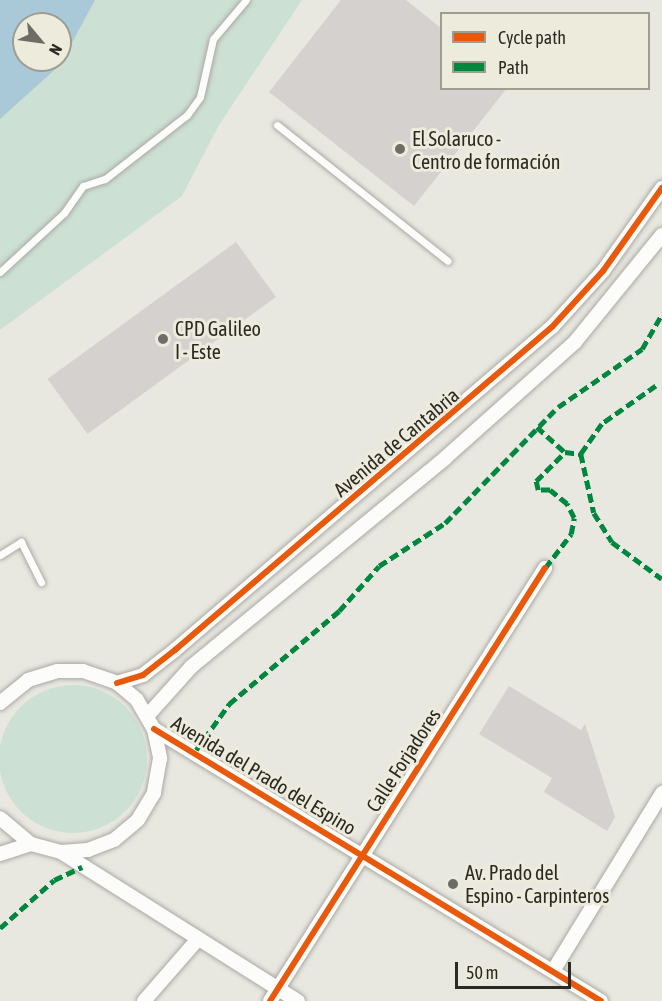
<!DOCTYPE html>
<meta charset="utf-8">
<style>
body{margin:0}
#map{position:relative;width:662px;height:1001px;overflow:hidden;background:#e9e8e0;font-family:"Asap Condensed",sans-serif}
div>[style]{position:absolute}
.green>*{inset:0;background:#cce0d3}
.round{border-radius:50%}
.water>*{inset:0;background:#a9c9d9}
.building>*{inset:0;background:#d4d1ce;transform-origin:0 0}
.roads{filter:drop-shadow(0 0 2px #aaa9a4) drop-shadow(0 0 2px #aaa9a4)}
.service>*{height:7px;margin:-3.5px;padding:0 3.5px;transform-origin:3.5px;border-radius:3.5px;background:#fcfcfa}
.minor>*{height:14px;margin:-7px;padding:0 7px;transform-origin:7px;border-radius:7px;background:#fcfcfa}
.quiet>*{height:4.5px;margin-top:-2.25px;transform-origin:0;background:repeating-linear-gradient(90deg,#00873e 0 9px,transparent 0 13.5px)}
.cycleway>*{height:6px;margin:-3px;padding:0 3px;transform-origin:3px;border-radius:3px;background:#e8590c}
.dots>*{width:16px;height:16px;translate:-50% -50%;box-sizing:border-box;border:3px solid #edebdc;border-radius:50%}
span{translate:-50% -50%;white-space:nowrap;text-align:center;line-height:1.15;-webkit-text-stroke:6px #edebdc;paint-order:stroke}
.poi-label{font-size:20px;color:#2a2923}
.left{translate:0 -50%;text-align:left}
.street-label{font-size:20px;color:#2a2923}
.legend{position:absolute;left:440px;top:12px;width:210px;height:78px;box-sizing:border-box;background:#edebdc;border:2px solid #9f9d92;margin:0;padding:8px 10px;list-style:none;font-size:18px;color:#2a2923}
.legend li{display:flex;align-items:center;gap:12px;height:30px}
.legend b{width:30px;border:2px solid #9f9d92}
.north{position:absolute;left:12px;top:12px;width:60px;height:60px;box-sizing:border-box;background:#edebdc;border:2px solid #9f9d92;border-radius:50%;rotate:119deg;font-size:16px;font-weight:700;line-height:24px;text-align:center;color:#2a2923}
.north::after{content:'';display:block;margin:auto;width:21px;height:27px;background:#6d6c65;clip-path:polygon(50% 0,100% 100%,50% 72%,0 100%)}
.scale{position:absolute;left:455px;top:962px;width:116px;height:27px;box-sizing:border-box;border:3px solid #2a2923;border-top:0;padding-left:8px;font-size:18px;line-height:21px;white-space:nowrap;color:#2a2923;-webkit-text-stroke:4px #edebdc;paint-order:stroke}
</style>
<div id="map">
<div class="green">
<i style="clip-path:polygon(evenodd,0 0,302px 0,219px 125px,182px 196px,0 330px,0 0,24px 24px,60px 24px,60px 60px,24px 60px,24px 24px)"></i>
<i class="round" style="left:-1px;top:685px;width:148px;height:148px"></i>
</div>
<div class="water">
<i style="clip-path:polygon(evenodd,0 0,95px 0,60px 65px,0 119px,0 0,24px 24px,60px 24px,60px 60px,24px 60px,24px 24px)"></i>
</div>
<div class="building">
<i style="clip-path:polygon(341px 0,406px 0,441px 28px,441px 88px,507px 88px,414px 206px,269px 92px)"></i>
<i style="left:236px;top:242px;width:68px;height:233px;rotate:54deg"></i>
<i style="clip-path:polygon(509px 686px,581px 730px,585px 724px,615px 817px,607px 831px,544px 792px,552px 778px,479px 734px)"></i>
</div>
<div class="roads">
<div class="service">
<i style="left:277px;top:125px;width:218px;rotate:38.5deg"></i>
<i style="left:0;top:272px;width:87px;rotate:-42.7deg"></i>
<i style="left:64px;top:213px;width:33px;rotate:-55deg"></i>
<i style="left:83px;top:186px;width:23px;rotate:-18deg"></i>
<i style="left:105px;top:179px;width:104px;rotate:-38deg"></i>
<i style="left:187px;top:115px;width:22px;rotate:-54deg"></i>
<i style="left:200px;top:97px;width:59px;rotate:-77.4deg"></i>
<i style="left:213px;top:39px;width:51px;rotate:-49.8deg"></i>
<i style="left:0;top:555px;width:25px;rotate:-32deg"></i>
<i style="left:21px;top:542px;width:45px;rotate:63.4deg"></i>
</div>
<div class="minor">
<i style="left:117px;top:683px;width:27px;rotate:-17deg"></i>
<i style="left:143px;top:675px;width:41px;rotate:-38deg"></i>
<i style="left:175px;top:650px;width:496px;rotate:-40.6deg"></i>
<i style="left:552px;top:327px;width:76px;rotate:-47.7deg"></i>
<i style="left:603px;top:271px;width:102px;rotate:-54.6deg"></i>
<i style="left:0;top:703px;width:36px;rotate:-39deg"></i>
<i style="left:28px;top:680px;width:30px;rotate:-17deg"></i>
<i style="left:57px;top:671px;width:26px"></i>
<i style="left:83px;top:671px;width:36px;rotate:19deg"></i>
<i style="left:117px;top:683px;width:26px;rotate:40deg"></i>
<i style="left:137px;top:700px;width:34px;rotate:60deg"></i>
<i style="left:154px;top:729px;width:30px;rotate:78deg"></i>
<i style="left:160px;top:758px;width:36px;rotate:100deg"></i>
<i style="left:154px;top:793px;width:31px;rotate:121deg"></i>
<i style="left:138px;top:820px;width:31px;rotate:140deg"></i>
<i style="left:114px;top:840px;width:28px;rotate:159deg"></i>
<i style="left:88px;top:850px;width:27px;rotate:176deg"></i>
<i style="left:61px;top:852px;width:31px;rotate:-165deg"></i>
<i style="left:31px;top:844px;width:40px;rotate:-140deg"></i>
<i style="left:148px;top:715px;width:64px;rotate:-48.1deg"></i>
<i style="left:191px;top:667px;width:329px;rotate:-39.4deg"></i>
<i style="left:445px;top:458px;width:174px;rotate:-41.7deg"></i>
<i style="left:575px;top:342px;width:138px;rotate:-50.9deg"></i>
<i style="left:154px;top:729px;width:523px;rotate:31.32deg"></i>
<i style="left:61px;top:852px;width:280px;rotate:32.2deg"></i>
<i style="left:0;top:854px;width:33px;rotate:-18deg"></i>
<i style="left:553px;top:971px;width:209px;rotate:-58.5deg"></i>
<i style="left:144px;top:1001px;width:82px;rotate:-48.9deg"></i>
<i style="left:270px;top:1001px;width:513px;rotate:-57.58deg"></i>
</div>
</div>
<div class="quiet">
<i style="left:656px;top:386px;width:66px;rotate:144.9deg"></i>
<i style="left:602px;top:424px;width:37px;rotate:125deg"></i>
<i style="left:581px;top:454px;width:60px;rotate:77.6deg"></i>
<i style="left:594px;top:513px;width:34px;rotate:58deg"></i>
<i style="left:612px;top:542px;width:62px;rotate:36.5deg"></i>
<i style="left:537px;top:427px;width:38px;rotate:42deg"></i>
<i style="left:565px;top:452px;width:16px;rotate:7deg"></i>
<i style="left:545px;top:568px;width:43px;rotate:-52.6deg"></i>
<i style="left:571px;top:534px;width:16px;rotate:-79deg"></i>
<i style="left:574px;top:518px;width:16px;rotate:-117deg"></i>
<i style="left:567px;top:504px;width:22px;rotate:-141deg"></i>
<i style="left:550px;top:490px;width:12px;rotate:180deg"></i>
<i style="left:538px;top:490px;width:9px;rotate:-103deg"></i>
<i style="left:536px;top:481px;width:41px;rotate:-45deg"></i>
<i style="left:196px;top:750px;width:57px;rotate:-54.3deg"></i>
<i style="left:229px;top:704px;width:144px;rotate:-40.2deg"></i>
<i style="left:339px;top:611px;width:60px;rotate:-48.4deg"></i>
<i style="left:379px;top:566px;width:79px;rotate:-33.1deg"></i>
<i style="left:445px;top:523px;width:162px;rotate:-45.8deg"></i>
<i style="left:558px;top:407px;width:102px;rotate:-34.6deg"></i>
<i style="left:642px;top:349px;width:40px;rotate:-60.3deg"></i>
<i style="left:0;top:928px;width:72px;rotate:-41.6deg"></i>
<i style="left:54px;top:880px;width:31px;rotate:-25deg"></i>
</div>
<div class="cycleway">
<i style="left:117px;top:683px;width:27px;rotate:-17deg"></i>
<i style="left:143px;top:675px;width:41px;rotate:-38deg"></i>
<i style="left:175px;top:650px;width:496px;rotate:-40.6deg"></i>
<i style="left:552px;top:327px;width:76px;rotate:-47.7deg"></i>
<i style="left:603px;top:271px;width:102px;rotate:-54.6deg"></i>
<i style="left:154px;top:729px;width:523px;rotate:31.32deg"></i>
<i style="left:270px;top:1001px;width:513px;rotate:-57.58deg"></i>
</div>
<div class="dots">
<i style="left:400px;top:149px;background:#6d6c65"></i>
<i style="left:163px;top:339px;background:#6d6c65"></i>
<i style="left:453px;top:884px;background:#6d6c65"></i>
</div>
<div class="poi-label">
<span class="left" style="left:412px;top:150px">El Solaruco -<br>Centro de formación</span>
<span class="left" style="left:175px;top:340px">CPD Galileo<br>I - Este</span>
<span class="left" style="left:465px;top:884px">Av. Prado del<br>Espino - Carpinteros</span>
</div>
<div class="street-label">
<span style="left:396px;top:442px;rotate:-40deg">Avenida de Cantabria</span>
<span style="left:403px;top:760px;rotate:-57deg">Calle Forjadores</span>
<span style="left:264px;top:775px;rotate:31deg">Avenida del Prado del Espino</span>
</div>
<ul class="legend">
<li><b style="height:8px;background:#e8590c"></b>Cycle path</li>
<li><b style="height:8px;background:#00873e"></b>Path</li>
</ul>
<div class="north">N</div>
<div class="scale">50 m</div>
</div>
